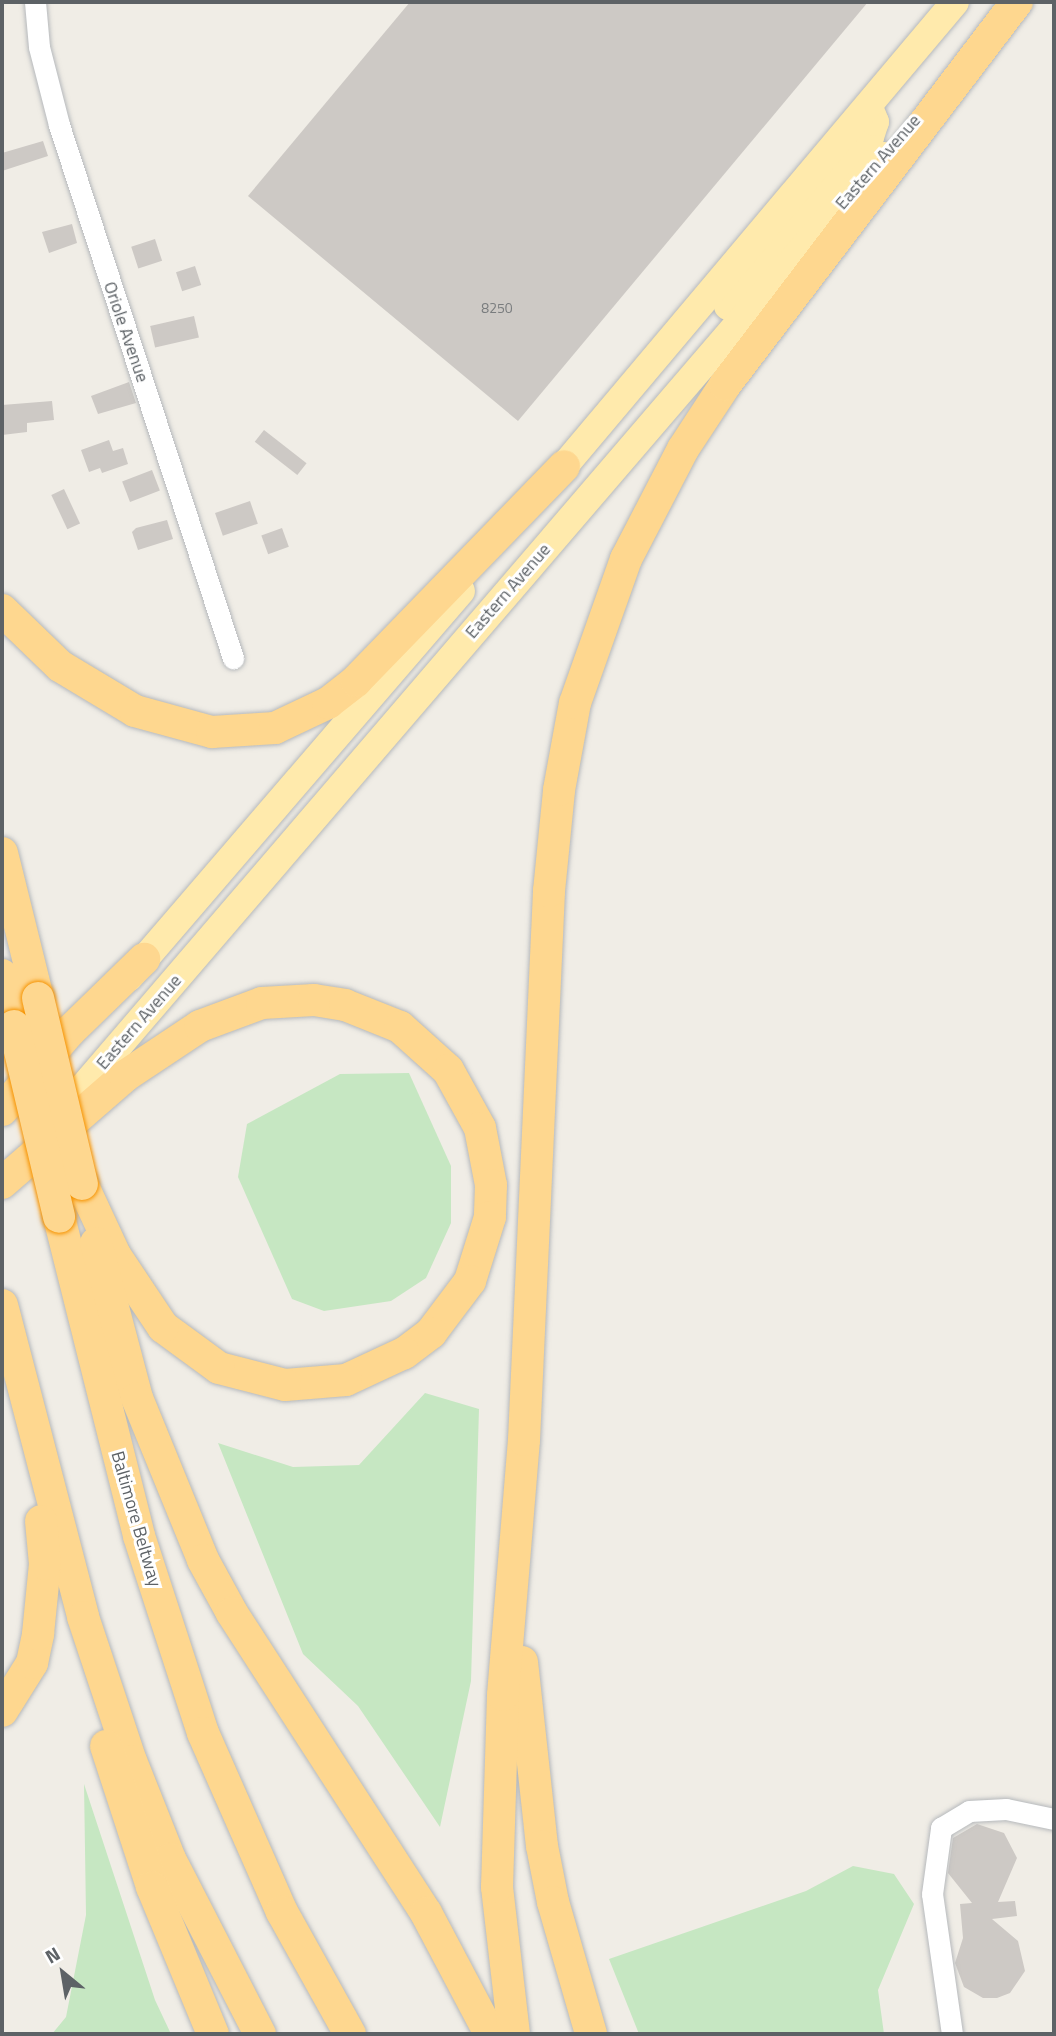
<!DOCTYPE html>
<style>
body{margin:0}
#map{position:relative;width:1056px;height:2036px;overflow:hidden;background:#f0ede6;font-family:"Titillium Web",sans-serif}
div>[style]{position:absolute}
.green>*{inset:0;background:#c6e7c2}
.building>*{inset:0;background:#cdc9c5;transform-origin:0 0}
.roads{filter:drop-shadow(0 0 2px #b6b9bc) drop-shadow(0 0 2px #b6b9bc)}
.minor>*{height:21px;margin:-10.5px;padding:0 10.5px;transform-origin:10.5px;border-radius:10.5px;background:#fff}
.major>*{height:28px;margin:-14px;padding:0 14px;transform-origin:14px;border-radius:14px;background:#ffeaac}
.highway>*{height:32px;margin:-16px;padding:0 16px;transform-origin:16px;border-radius:16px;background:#fed78f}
.bridges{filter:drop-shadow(0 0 2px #f69300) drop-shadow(0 0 2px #f69300)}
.highway-bridge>*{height:32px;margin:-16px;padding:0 16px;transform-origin:16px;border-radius:16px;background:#fed78f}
span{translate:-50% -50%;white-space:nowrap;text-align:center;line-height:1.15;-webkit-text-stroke:6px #fff;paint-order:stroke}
.number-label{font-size:14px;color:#797c7e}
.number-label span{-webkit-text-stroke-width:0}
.street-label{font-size:18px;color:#5d6266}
.frame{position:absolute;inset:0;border:4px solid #5d6266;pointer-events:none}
.north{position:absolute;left:28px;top:1938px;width:70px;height:70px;-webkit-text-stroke:5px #fff;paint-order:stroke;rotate:330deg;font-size:19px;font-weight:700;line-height:28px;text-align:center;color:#5d6266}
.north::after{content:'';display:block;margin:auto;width:24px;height:32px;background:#5d6266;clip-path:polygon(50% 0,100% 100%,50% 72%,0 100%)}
</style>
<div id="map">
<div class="green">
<i style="clip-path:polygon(409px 1073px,451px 1166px,451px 1223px,426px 1278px,391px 1301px,324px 1311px,292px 1299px,238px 1177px,247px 1124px,340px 1074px)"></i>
<i style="clip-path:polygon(425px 1393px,479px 1409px,471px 1681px,440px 1827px,358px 1706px,303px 1654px,218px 1443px,293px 1467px,359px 1465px)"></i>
<i style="clip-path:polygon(84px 1784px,155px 2000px,171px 2034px,52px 2034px,66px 2017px,86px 1915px)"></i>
<i style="clip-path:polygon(853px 1866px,894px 1874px,914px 1904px,878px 1990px,884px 2034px,639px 2034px,609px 1959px,806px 1891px)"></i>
</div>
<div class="building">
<i style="clip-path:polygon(410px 2px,868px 2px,518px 421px,248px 196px)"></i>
<i style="clip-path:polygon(43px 141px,48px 156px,2px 171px,2px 153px)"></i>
<i style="clip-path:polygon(72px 224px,77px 243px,49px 253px,42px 232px)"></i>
<i style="left:155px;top:239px;width:23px;height:25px;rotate:72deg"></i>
<i style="left:195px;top:266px;width:20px;height:20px;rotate:72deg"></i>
<i style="left:194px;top:316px;width:22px;height:45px;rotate:77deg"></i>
<i style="clip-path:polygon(129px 382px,136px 403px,98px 414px,91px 396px)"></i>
<i style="clip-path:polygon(52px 401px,54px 420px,27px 423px,27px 432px,2px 435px,2px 405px)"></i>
<i style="left:264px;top:430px;width:54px;height:15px;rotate:38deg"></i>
<i style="clip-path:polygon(109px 440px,113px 451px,123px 448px,128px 464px,102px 473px,100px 468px,89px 472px,81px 450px)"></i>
<i style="left:152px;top:470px;width:22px;height:32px;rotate:69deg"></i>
<i style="left:64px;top:489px;width:38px;height:14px;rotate:65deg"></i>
<i style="left:250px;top:501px;width:24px;height:37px;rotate:71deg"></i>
<i style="clip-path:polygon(167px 520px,173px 539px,138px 550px,132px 532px,136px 528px)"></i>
<i style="left:282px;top:528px;width:20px;height:22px;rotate:70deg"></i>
<i style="clip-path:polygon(977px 1824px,1004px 1833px,1017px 1858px,998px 1902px,1015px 1901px,1017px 1916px,992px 1919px,1018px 1941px,1025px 1971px,1010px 1993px,997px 1998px,983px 1998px,964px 1987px,955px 1963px,963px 1938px,960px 1904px,972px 1903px,948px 1873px,953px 1838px)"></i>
</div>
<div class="roads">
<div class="minor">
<i style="left:35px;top:2px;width:45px;rotate:84.9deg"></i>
<i style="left:39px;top:47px;width:81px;rotate:75.6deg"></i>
<i style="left:59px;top:125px;width:561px;rotate:71.92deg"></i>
<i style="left:952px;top:2034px;width:141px;rotate:-98.1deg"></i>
<i style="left:932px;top:1894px;width:67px;rotate:-82.2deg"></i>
<i style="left:941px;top:1828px;width:33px;rotate:-31deg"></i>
<i style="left:969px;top:1811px;width:37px;rotate:-3deg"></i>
<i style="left:1006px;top:1809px;width:49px;rotate:11.8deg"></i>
</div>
<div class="major">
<i style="left:728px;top:306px;width:221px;rotate:-50deg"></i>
<i style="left:870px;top:137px;width:16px;rotate:-72deg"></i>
<i style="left:875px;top:122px;width:16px;rotate:-112deg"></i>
<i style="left:549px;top:484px;width:630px;rotate:-49.89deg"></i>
<i style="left:129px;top:977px;width:509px;rotate:-49.3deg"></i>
<i style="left:54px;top:1121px;width:1272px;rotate:-49.37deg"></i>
</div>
<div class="highway">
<i style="left:2px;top:610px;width:81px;rotate:44deg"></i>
<i style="left:60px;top:666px;width:87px;rotate:31deg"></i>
<i style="left:135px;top:711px;width:80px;rotate:15.3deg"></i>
<i style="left:212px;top:732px;width:63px;rotate:-3.6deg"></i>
<i style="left:275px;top:728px;width:59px;rotate:-25.3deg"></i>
<i style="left:328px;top:703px;width:36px;rotate:-38deg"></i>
<i style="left:356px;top:681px;width:299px;rotate:-45.9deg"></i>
<i style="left:2px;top:853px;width:149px;rotate:76.1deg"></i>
<i style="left:2px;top:975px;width:52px;rotate:76.8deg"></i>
<i style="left:2px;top:1110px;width:103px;rotate:-49.3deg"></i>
<i style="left:69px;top:1032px;width:105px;rotate:-44.2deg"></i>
<i style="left:2px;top:1183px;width:163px;rotate:-41deg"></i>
<i style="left:125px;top:1076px;width:90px;rotate:-33.7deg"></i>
<i style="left:200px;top:1026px;width:66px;rotate:-20.4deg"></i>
<i style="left:262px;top:1003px;width:52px;rotate:-3.3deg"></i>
<i style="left:314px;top:1000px;width:31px;rotate:9deg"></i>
<i style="left:345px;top:1005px;width:59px;rotate:21.8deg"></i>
<i style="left:400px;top:1027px;width:64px;rotate:41.9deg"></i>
<i style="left:448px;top:1070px;width:66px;rotate:61.1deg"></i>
<i style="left:480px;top:1128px;width:58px;rotate:79.1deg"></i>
<i style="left:491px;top:1185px;width:32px;rotate:92deg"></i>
<i style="left:490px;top:1217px;width:67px;rotate:107.4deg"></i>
<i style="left:470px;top:1281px;width:65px;rotate:126.9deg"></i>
<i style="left:431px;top:1333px;width:34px;rotate:143deg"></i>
<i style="left:404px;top:1353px;width:64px;rotate:155deg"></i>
<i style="left:346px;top:1380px;width:61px;rotate:175.3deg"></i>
<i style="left:285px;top:1385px;width:68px;rotate:-165.6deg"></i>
<i style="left:219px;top:1368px;width:69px;rotate:-143.8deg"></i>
<i style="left:163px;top:1327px;width:87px;rotate:-123.7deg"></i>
<i style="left:115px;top:1255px;width:78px;rotate:-114.9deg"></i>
<i style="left:59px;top:1217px;width:329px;rotate:75.9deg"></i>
<i style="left:139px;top:1536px;width:207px;rotate:72deg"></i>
<i style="left:203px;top:1733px;width:196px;rotate:66.2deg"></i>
<i style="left:282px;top:1912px;width:140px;rotate:60.9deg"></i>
<i style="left:96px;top:1243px;width:160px;rotate:75.2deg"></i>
<i style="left:137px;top:1398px;width:175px;rotate:67.8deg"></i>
<i style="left:203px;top:1560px;width:60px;rotate:61.3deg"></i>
<i style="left:232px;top:1613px;width:357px;rotate:57.1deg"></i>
<i style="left:426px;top:1913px;width:137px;rotate:62.1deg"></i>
<i style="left:2px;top:1305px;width:322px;rotate:75.4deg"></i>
<i style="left:83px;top:1617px;width:152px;rotate:71.6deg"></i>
<i style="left:131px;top:1761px;width:105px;rotate:68.3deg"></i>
<i style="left:170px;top:1859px;width:197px;rotate:62.8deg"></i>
<i style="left:522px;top:1662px;width:185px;rotate:83.8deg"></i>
<i style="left:542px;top:1846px;width:57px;rotate:78.9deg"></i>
<i style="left:553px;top:1902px;width:137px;rotate:73.9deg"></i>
<i style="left:2px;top:1711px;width:57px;rotate:-58deg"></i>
<i style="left:32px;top:1663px;width:30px;rotate:-78deg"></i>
<i style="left:38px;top:1634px;width:70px;rotate:-84.3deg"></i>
<i style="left:45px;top:1564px;width:43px;rotate:-95.3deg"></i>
<i style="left:106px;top:1746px;width:148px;rotate:71.9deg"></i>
<i style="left:152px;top:1887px;width:159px;rotate:67.5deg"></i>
<i style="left:514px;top:2034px;width:148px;rotate:-96.6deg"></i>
<i style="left:497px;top:1887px;width:192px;rotate:-88.2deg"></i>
<i style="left:503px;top:1695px;width:256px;rotate:-85.3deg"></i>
<i style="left:524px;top:1440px;width:550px;rotate:-87.39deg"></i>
<i style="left:549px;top:891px;width:101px;rotate:-84.3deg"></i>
<i style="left:559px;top:790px;width:88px;rotate:-79.6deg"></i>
<i style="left:575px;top:703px;width:153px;rotate:-70.5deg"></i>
<i style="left:626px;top:559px;width:124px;rotate:-62.6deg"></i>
<i style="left:683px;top:449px;width:77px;rotate:-56.7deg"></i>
<i style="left:725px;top:385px;width:482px;rotate:-52.7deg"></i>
</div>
</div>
<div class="bridges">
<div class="highway-bridge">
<i style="left:38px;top:998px;width:191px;rotate:76.7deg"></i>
<i style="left:14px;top:1026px;width:196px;rotate:76.7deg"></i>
</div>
</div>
<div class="number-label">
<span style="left:497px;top:308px">8250</span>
</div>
<div class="street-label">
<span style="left:878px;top:162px;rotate:-49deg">Eastern Avenue</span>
<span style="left:126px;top:332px;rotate:71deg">Oriole Avenue</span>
<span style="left:508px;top:591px;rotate:-49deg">Eastern Avenue</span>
<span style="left:139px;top:1022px;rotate:-49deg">Eastern Avenue</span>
<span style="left:136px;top:1519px;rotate:74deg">Baltimore Beltway</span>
</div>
<div class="frame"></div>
<div class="north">N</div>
</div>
